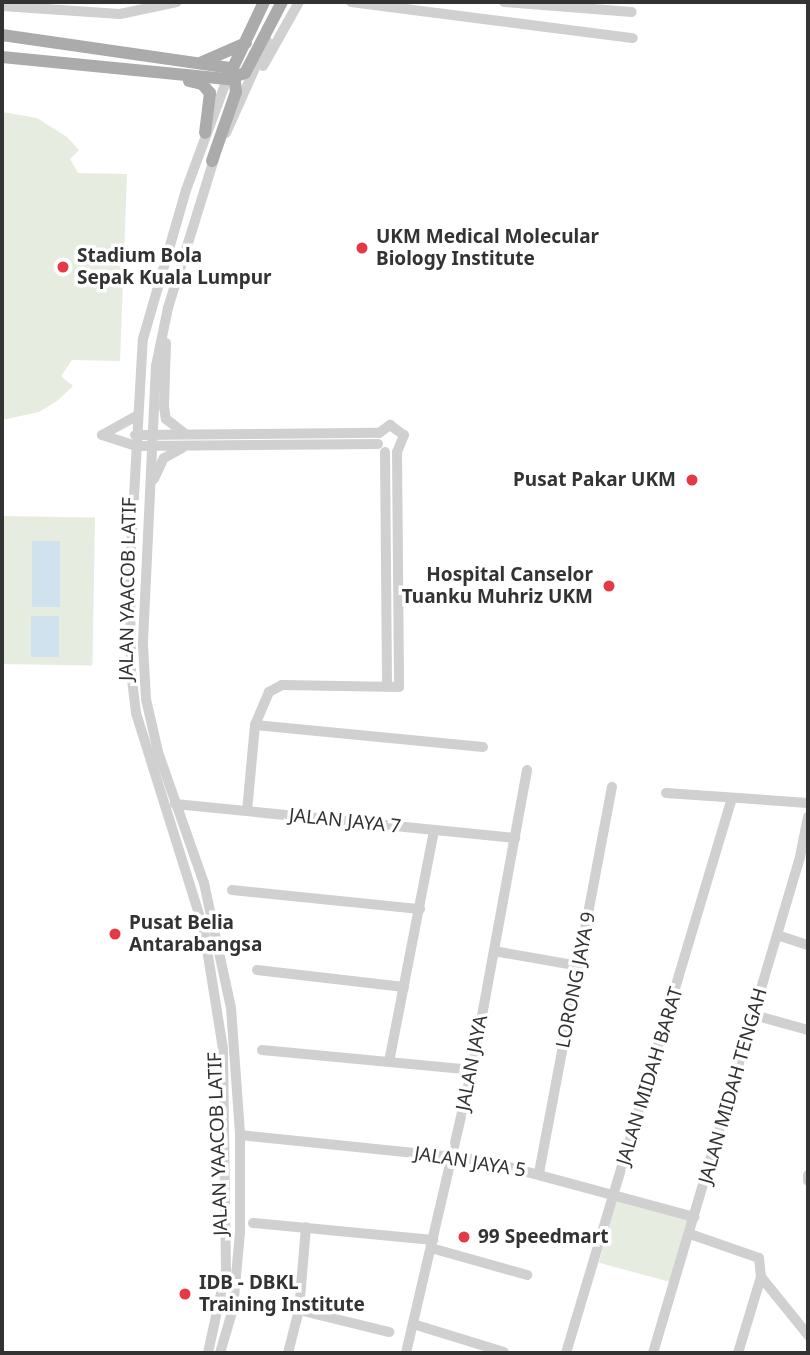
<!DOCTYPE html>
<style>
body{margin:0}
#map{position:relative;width:810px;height:1355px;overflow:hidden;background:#fff;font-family:"Noto Sans",sans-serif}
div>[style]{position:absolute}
.green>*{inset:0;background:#e6ecdf;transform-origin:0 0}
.water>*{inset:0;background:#cfe2ee;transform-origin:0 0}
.minor>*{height:10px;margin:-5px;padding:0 5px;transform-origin:5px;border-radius:5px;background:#d0d0d0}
.major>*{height:12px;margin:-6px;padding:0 6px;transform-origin:6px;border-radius:6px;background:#ababab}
.dots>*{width:19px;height:19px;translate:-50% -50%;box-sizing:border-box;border:4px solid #fff;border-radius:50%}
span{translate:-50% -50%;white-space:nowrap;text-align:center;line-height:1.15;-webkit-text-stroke:7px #fff;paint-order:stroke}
.poi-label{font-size:19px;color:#333;font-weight:700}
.left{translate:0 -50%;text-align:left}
.right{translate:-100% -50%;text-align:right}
.street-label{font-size:19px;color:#333}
.frame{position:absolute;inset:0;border:4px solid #333;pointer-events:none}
</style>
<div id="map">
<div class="green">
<i style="clip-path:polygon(2px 112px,37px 118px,67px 137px,79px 150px,70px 159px,78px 173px,127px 174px,120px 361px,72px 360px,61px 376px,73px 386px,57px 401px,39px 412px,2px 420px)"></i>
<i style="left:2px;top:516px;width:93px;height:148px;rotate:1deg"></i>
<i style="left:616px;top:1199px;width:76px;height:66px;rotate:15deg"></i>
</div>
<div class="water">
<i style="left:32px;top:541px;width:28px;height:66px"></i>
<i style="left:31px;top:616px;width:28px;height:41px"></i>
</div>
<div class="minor">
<i style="left:351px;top:2px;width:284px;rotate:7.3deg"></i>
<i style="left:504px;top:2px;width:128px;rotate:4.5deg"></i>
<i style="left:2px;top:6px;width:118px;rotate:3.9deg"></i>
<i style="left:120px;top:14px;width:58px;rotate:-11.9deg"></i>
<i style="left:263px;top:66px;width:73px;rotate:-60.6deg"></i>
<i style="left:226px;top:133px;width:101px;rotate:-66deg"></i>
<i style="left:215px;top:156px;width:159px;rotate:107.2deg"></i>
<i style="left:168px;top:308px;width:59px;rotate:101.7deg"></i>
<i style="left:156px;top:366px;width:279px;rotate:92.7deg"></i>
<i style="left:143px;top:645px;width:54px;rotate:86.8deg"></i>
<i style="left:146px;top:699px;width:54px;rotate:77.2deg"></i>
<i style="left:158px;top:752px;width:139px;rotate:70.7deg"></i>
<i style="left:204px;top:883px;width:128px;rotate:77.8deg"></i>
<i style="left:231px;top:1008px;width:127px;rotate:85.9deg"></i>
<i style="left:240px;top:1135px;width:97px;rotate:90deg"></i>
<i style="left:240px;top:1232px;width:77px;rotate:95.2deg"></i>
<i style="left:233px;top:1309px;width:46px;rotate:106.5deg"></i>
<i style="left:166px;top:343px;width:64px;rotate:91.8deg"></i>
<i style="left:164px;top:407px;width:12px;rotate:81deg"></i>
<i style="left:166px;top:419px;width:24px;rotate:38deg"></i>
<i style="left:102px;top:435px;width:35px;rotate:18deg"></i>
<i style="left:135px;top:446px;width:243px;rotate:-0.5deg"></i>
<i style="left:102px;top:435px;width:39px;rotate:-29deg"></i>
<i style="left:135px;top:435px;width:244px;rotate:-0.5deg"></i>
<i style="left:379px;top:433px;width:14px;rotate:-36deg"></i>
<i style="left:390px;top:425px;width:17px;rotate:36deg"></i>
<i style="left:404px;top:435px;width:18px;rotate:112deg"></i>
<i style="left:397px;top:452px;width:235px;rotate:89.5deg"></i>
<i style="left:399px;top:687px;width:117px;rotate:-179deg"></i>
<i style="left:282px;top:685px;width:15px;rotate:152deg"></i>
<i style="left:269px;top:692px;width:36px;rotate:113deg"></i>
<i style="left:255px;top:725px;width:86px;rotate:95.3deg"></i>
<i style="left:385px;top:452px;width:235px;rotate:89.5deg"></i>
<i style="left:154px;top:479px;width:23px;rotate:-65deg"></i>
<i style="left:164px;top:458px;width:21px;rotate:-29deg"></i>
<i style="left:255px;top:725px;width:229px;rotate:5.5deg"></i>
<i style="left:666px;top:793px;width:142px;rotate:4deg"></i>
<i style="left:175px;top:804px;width:342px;rotate:5.7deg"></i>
<i style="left:232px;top:890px;width:189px;rotate:5.8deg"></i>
<i style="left:777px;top:935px;width:33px;rotate:18deg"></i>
<i style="left:494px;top:951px;width:86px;rotate:10deg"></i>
<i style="left:257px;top:970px;width:148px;rotate:6.6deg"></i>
<i style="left:754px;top:1015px;width:56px;rotate:15.5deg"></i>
<i style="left:262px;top:1050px;width:211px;rotate:5.4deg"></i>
<i style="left:389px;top:1062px;width:236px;rotate:-79deg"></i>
<i style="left:240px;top:1135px;width:244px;rotate:5.9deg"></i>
<i style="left:483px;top:1160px;width:219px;rotate:15.1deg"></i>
<i style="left:539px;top:1173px;width:393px;rotate:-79.3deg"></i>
<i style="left:808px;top:1175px;width:6px;rotate:90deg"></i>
<i style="left:253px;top:1223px;width:181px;rotate:5.4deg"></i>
<i style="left:690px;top:1234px;width:73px;rotate:19.2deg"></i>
<i style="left:759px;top:1258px;width:19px;rotate:84deg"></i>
<i style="left:761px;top:1277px;width:75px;rotate:51deg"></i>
<i style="left:431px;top:1248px;width:100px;rotate:15.7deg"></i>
<i style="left:299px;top:1310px;width:93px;rotate:13.7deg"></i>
<i style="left:413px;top:1324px;width:95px;rotate:17.1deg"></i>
<i style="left:208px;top:1353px;width:85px;rotate:-77.8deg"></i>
<i style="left:226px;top:1270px;width:221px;rotate:-90.8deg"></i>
<i style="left:223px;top:1049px;width:121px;rotate:-99.1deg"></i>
<i style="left:204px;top:930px;width:227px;rotate:-107.4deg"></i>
<i style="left:136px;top:713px;width:42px;rotate:-96.8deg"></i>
<i style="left:131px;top:671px;width:103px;rotate:-90.6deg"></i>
<i style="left:130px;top:568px;width:229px;rotate:-86.8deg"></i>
<i style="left:143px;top:339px;width:155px;rotate:-73.9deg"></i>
<i style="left:186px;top:190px;width:118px;rotate:-69.7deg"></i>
<i style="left:288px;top:1353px;width:44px;rotate:-75.7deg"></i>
<i style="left:299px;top:1310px;width:83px;rotate:-85.2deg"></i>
<i style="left:406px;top:1353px;width:291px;rotate:-76.9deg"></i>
<i style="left:472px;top:1070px;width:305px;rotate:-79.6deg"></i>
<i style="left:566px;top:1353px;width:579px;rotate:-73.35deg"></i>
<i style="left:653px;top:1353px;width:517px;rotate:-73.49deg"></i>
<i style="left:800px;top:857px;width:41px;rotate:-78.7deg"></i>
<i style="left:738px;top:1353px;width:79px;rotate:-73.2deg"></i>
</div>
<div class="major">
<i style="left:2px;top:35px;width:232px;rotate:8.2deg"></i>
<i style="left:2px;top:57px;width:226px;rotate:5.6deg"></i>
<i style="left:227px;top:79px;width:19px;rotate:-18deg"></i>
<i style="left:245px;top:73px;width:80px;rotate:-62.5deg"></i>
<i style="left:200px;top:63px;width:50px;rotate:-23.5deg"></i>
<i style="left:229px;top:76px;width:82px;rotate:-64.7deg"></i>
<i style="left:189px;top:81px;width:13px;rotate:13deg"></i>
<i style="left:202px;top:84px;width:12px;rotate:48deg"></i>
<i style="left:210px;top:93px;width:40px;rotate:97.1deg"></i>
<i style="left:212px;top:161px;width:73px;rotate:-70.8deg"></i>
<i style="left:236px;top:92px;width:20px;rotate:-96deg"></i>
</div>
<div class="dots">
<i style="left:362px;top:248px;background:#e63946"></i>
<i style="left:63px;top:267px;background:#e63946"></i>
<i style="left:692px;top:480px;background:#e63946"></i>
<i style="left:609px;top:586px;background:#e63946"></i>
<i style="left:115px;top:934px;background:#e63946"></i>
<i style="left:464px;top:1237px;background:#e63946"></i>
<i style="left:185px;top:1294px;background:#e63946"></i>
</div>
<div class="poi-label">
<span class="left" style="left:376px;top:248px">UKM Medical Molecular<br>Biology Institute</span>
<span class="left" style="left:77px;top:267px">Stadium Bola<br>Sepak Kuala Lumpur</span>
<span class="right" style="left:676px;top:480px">Pusat Pakar UKM</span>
<span class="right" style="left:593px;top:586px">Hospital Canselor<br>Tuanku Muhriz UKM</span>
<span class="left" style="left:129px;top:934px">Pusat Belia<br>Antarabangsa</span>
<span class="left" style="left:478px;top:1237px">99 Speedmart</span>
<span class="left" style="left:199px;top:1294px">IDB - DBKL<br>Training Institute</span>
</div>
<div class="street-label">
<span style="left:128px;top:589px;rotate:-89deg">JALAN YAACOB LATIF</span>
<span style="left:345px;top:821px;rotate:6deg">JALAN JAYA 7</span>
<span style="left:576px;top:980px;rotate:-79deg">LORONG JAYA 9</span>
<span style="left:472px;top:1063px;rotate:-79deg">JALAN JAYA</span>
<span style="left:650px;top:1076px;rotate:-73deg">JALAN MIDAH BARAT</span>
<span style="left:733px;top:1086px;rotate:-74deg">JALAN MIDAH TENGAH</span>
<span style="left:218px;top:1144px;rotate:-92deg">JALAN YAACOB LATIF</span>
<span style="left:470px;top:1162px;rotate:9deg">JALAN JAYA 5</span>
</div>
<div class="frame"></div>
</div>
